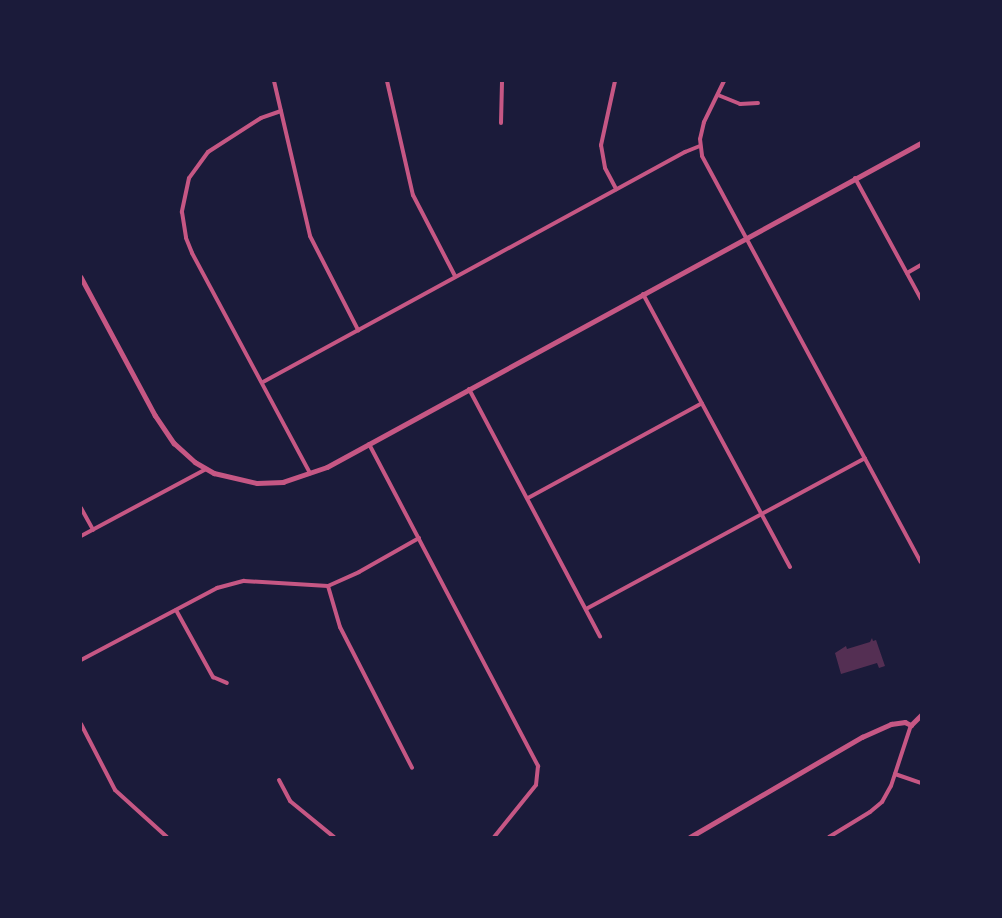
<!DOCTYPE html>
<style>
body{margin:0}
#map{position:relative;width:1002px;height:918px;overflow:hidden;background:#1b1b3a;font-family:Manrope,sans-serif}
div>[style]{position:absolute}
.building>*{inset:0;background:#542f53}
.minor>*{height:4px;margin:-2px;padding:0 2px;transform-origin:2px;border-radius:2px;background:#c65784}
.tertiary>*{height:4.5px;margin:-2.25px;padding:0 2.25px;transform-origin:2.25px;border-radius:2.25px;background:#c65784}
span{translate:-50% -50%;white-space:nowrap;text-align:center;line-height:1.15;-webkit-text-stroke:4.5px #1b1b3a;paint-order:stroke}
.frame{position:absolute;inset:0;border:82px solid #1b1b3a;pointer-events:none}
</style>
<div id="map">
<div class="building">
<i style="clip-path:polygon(872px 638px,873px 641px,876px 640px,885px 666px,879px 668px,877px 663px,841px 674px,835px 653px,846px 646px,847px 649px,870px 642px)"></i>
</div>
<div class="minor">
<i style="left:274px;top:81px;width:159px;rotate:76.9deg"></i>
<i style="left:310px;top:236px;width:106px;rotate:62.9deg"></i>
<i style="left:387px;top:81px;width:117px;rotate:77.2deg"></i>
<i style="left:413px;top:195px;width:91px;rotate:62.6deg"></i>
<i style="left:615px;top:81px;width:66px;rotate:102.3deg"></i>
<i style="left:601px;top:145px;width:23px;rotate:80deg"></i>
<i style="left:605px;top:168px;width:24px;rotate:62deg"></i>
<i style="left:724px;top:81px;width:46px;rotate:116deg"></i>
<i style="left:704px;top:122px;width:17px;rotate:103deg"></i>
<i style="left:700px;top:139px;width:17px;rotate:83deg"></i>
<i style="left:702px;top:156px;width:461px;rotate:61.7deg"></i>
<i style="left:718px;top:95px;width:24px;rotate:22deg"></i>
<i style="left:740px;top:104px;width:18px;rotate:-3deg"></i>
<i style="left:281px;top:111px;width:21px;rotate:161deg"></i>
<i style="left:261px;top:118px;width:63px;rotate:147.3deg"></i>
<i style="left:208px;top:152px;width:32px;rotate:126deg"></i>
<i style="left:189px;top:178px;width:35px;rotate:102deg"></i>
<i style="left:182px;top:212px;width:26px;rotate:81deg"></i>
<i style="left:186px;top:238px;width:16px;rotate:68deg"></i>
<i style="left:192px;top:253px;width:250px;rotate:61.8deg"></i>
<i style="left:501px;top:123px;width:42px;rotate:-88.6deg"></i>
<i style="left:855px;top:178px;width:138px;rotate:61.4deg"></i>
<i style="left:907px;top:273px;width:16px;rotate:-30deg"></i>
<i style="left:643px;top:294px;width:310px;rotate:61.7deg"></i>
<i style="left:263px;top:382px;width:481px;rotate:-28.6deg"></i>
<i style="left:685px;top:152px;width:16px;rotate:-22deg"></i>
<i style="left:469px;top:389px;width:280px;rotate:62.1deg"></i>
<i style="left:369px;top:444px;width:364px;rotate:62.3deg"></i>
<i style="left:538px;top:766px;width:19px;rotate:96deg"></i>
<i style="left:536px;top:785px;width:67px;rotate:128.9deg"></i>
<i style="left:528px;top:498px;width:198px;rotate:-28.6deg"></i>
<i style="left:81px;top:508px;width:25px;rotate:61deg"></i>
<i style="left:81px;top:536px;width:142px;rotate:-28.2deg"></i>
<i style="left:328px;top:586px;width:43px;rotate:73.7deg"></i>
<i style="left:340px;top:627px;width:158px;rotate:62.9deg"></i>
<i style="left:586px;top:609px;width:317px;rotate:-28.4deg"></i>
<i style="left:176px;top:610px;width:77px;rotate:61.1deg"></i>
<i style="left:213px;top:677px;width:15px;rotate:23deg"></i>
<i style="left:81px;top:660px;width:154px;rotate:-27.9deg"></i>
<i style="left:217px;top:588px;width:28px;rotate:-15deg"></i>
<i style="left:244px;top:581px;width:84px;rotate:3.4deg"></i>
<i style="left:328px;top:586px;width:34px;rotate:-24deg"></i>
<i style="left:359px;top:572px;width:69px;rotate:-29.5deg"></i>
<i style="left:81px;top:724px;width:74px;rotate:62.7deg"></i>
<i style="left:115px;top:790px;width:70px;rotate:42.1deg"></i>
<i style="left:895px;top:774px;width:28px;rotate:19deg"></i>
<i style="left:279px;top:780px;width:24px;rotate:62deg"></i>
<i style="left:290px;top:801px;width:57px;rotate:39.3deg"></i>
<i style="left:829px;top:837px;width:48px;rotate:-31.4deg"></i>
<i style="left:870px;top:812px;width:16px;rotate:-40deg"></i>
<i style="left:882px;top:802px;width:18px;rotate:-61deg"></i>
<i style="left:891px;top:786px;width:64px;rotate:-71.8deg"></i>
</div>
<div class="tertiary">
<i style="left:81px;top:277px;width:157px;rotate:61.8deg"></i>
<i style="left:155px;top:415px;width:34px;rotate:56deg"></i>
<i style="left:174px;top:443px;width:28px;rotate:42deg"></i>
<i style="left:195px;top:462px;width:22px;rotate:30deg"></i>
<i style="left:214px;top:473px;width:44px;rotate:13.1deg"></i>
<i style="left:257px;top:483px;width:26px;rotate:-2deg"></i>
<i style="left:283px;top:482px;width:46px;rotate:-18.8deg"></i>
<i style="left:327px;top:467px;width:677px;rotate:-28.61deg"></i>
<i style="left:690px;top:837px;width:199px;rotate:-30.2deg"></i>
<i style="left:862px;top:737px;width:32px;rotate:-24deg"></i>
<i style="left:891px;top:724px;width:14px;rotate:-8deg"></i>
<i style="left:905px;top:722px;width:7px;rotate:27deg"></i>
<i style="left:911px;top:725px;width:14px;rotate:-45deg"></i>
</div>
<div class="frame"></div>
</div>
